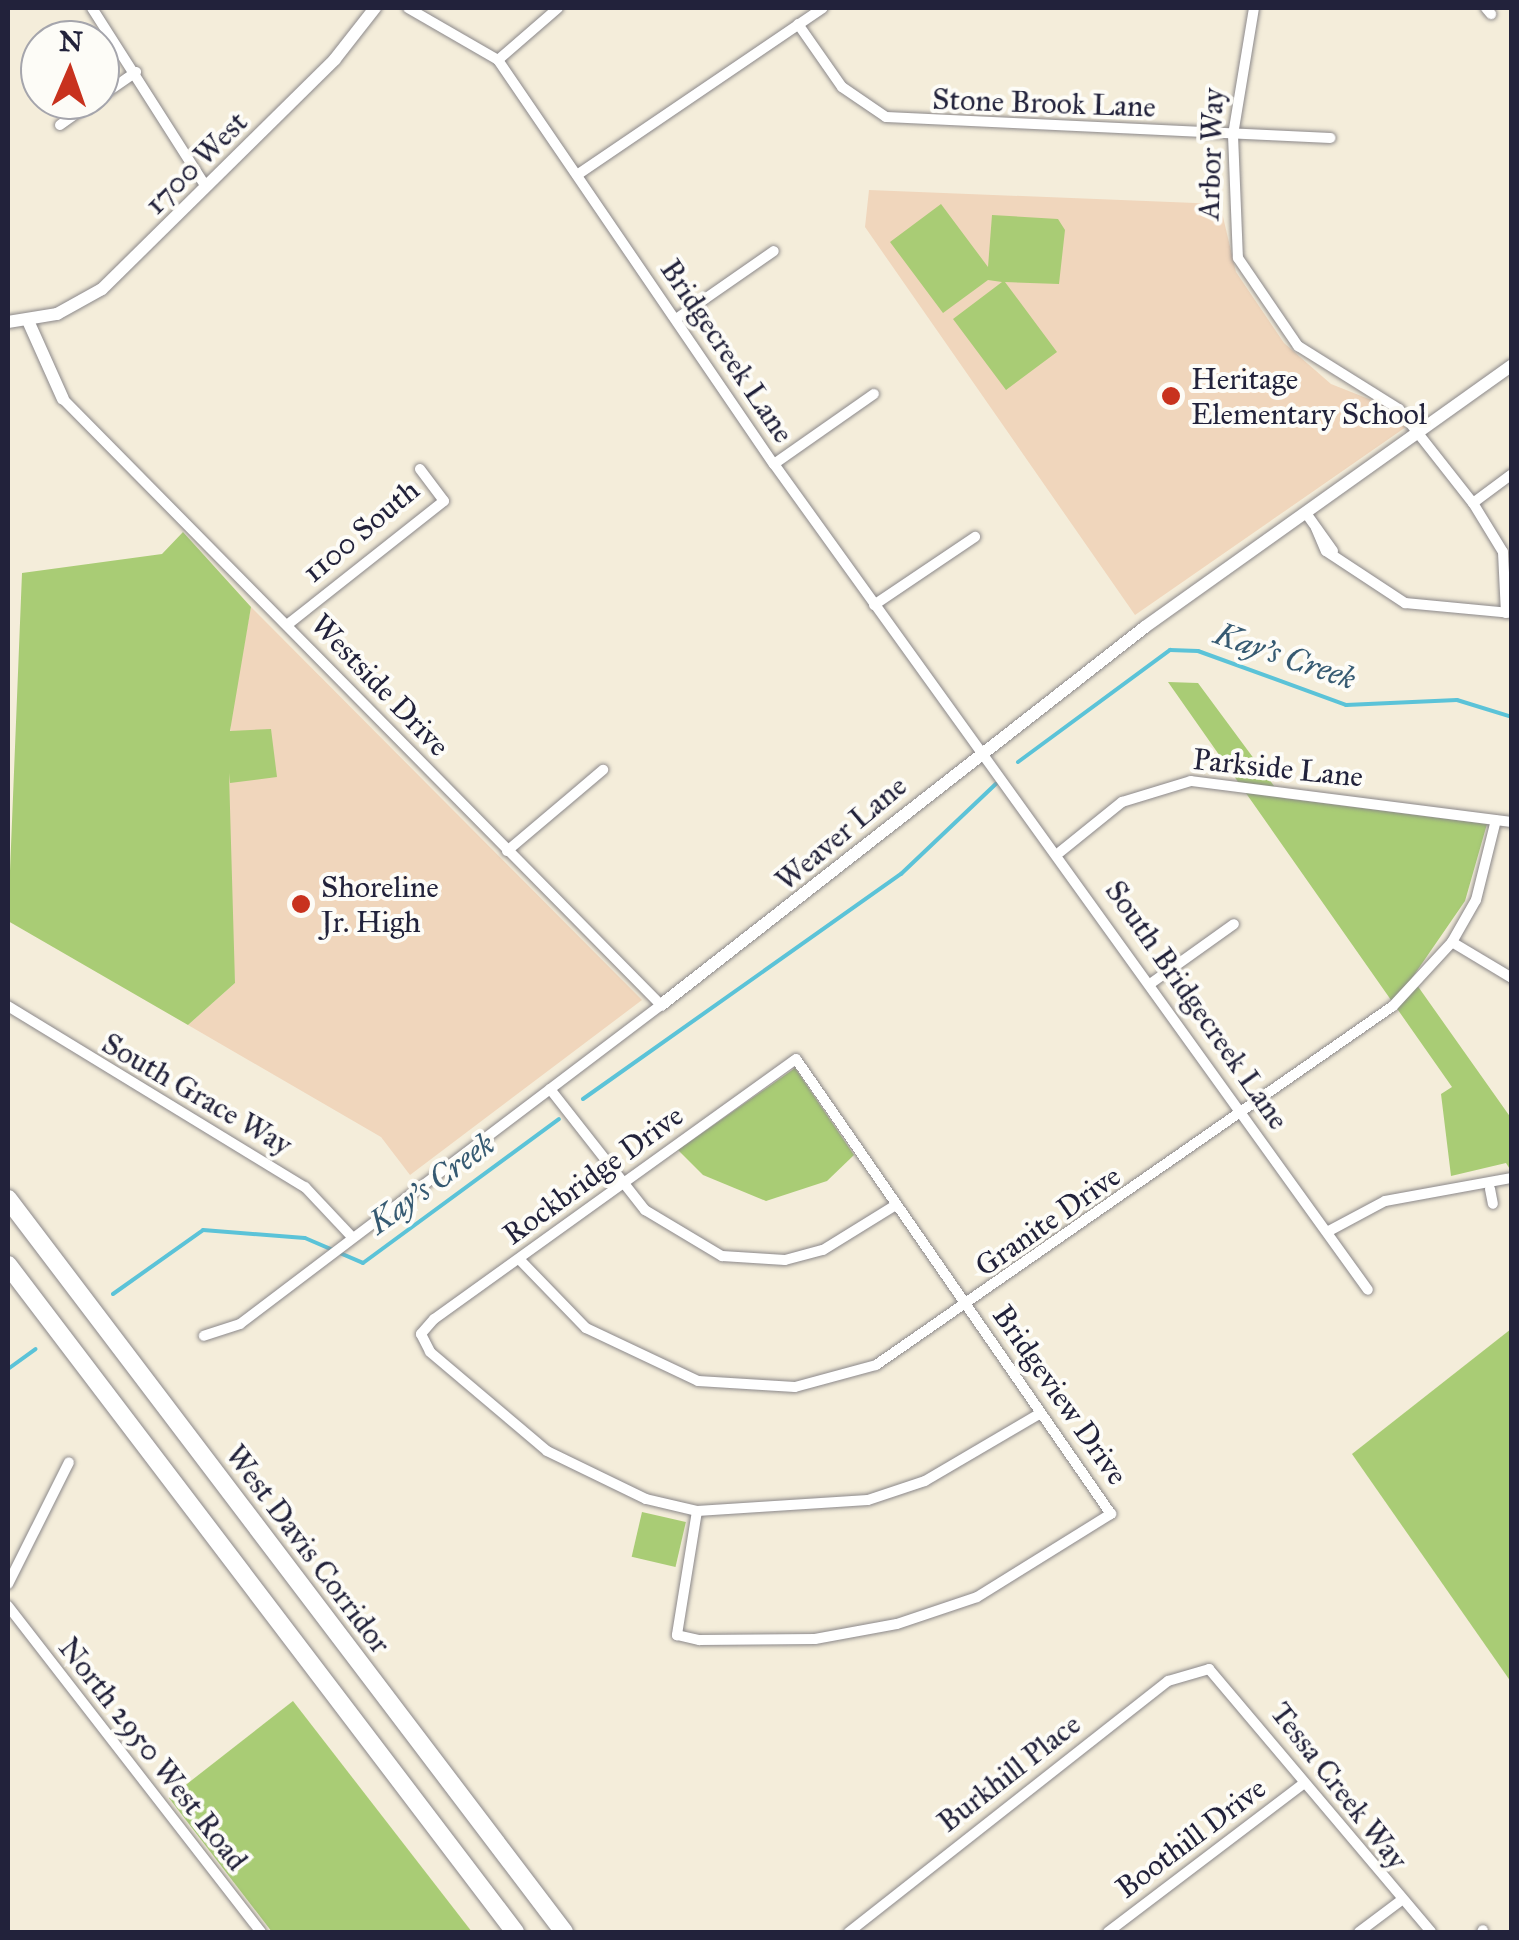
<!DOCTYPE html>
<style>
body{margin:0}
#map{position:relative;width:1519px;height:1940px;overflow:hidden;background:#f4edda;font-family:"IM FELL Great Primer",serif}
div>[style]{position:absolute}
.built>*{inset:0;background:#f0d6bc}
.green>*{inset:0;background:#a9cc75;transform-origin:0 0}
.stream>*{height:4px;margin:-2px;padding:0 2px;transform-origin:2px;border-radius:2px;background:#5bc3d8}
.roads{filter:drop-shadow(0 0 2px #8b888a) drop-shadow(0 0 2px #8b888a)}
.minor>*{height:10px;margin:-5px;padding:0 5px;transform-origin:5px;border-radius:5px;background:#fff}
.tertiary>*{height:12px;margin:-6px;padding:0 6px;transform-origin:6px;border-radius:6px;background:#fff}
.motorway>*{height:18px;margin:-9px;padding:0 9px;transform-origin:9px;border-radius:9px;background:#fff}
.dots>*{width:28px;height:28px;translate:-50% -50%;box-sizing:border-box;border:5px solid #fdfcf7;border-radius:50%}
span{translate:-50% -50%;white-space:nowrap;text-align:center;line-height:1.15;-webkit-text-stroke:8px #fdfcf7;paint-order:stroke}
.street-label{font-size:30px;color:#22223b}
.poi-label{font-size:30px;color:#22223b}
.left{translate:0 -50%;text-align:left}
.water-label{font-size:32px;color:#365a72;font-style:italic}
.frame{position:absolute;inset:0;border:10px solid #22223b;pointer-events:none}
.north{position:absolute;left:20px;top:20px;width:100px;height:100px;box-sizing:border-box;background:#fdfcf7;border:2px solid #a5a5ac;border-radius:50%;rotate:2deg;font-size:28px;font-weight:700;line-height:40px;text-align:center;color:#22223b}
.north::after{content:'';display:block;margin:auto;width:35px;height:45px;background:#c8321e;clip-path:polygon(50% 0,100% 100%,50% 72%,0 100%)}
</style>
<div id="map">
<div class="built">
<i style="clip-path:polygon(869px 190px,1220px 204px,1236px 272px,1284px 343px,1331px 384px,1389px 407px,1406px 427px,1135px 615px,865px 227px)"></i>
<i style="clip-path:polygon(251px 607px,642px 1000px,410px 1175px,381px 1137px,188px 1025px,235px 983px,225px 873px,231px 715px)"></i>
</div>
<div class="green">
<i style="clip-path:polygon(941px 204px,988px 267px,992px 215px,1058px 219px,1065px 230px,1059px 284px,1005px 282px,1057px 352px,1006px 390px,953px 319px,1002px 282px,988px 280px,943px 313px,890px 242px)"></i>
<i style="clip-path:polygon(183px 532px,251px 607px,230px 731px,271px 729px,277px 777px,230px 783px,229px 773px,235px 983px,188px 1025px,8px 921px,22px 573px,162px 554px)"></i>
<i style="clip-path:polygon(1168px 682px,1198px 683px,1283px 798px,1487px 824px,1465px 901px,1412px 978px,1511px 1118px,1511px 1171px,1506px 1163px,1451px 1176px,1441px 1094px,1452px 1087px)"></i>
<i style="clip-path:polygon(795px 1068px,854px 1155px,827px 1181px,766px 1201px,703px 1175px,678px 1150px)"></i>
<i style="clip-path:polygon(1511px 1329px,1511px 1682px,1352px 1454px)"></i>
<i style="left:642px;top:1512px;width:45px;height:46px;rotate:13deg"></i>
<i style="clip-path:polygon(293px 1701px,472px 1932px,272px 1932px,169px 1798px)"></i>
</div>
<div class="stream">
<i style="left:1018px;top:762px;width:189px;rotate:-36.4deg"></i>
<i style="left:1170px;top:650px;width:28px;rotate:2deg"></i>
<i style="left:1198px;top:651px;width:158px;rotate:20deg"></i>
<i style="left:1346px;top:705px;width:111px;rotate:-2.6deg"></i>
<i style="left:1457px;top:700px;width:58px;rotate:17.2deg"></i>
<i style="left:583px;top:1099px;width:390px;rotate:-35.3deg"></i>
<i style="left:901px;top:874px;width:131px;rotate:-43.5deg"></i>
<i style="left:113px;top:1294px;width:110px;rotate:-35.4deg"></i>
<i style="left:203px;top:1230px;width:102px;rotate:4.5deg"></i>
<i style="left:305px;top:1238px;width:63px;rotate:23.3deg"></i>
<i style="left:363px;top:1263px;width:243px;rotate:-36.3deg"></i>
<i style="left:8px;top:1369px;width:34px;rotate:-36deg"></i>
</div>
<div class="roads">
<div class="minor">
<i style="left:92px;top:8px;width:212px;rotate:57.5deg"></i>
<i style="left:408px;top:8px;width:104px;rotate:30deg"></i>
<i style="left:498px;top:60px;width:489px;rotate:55.7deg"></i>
<i style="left:774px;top:464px;width:1017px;rotate:54.28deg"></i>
<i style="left:1254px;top:8px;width:129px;rotate:99.4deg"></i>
<i style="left:1233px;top:135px;width:123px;rotate:87.7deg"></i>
<i style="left:1238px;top:258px;width:107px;rotate:55.7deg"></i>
<i style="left:1298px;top:346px;width:119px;rotate:32deg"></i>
<i style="left:1399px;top:409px;width:120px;rotate:51.8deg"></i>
<i style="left:1473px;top:503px;width:57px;rotate:58.5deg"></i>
<i style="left:1503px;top:552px;width:61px;rotate:87.2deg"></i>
<i style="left:1486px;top:8px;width:8px;rotate:50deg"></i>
<i style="left:798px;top:24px;width:77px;rotate:55.1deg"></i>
<i style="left:842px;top:87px;width:53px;rotate:34.3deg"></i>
<i style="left:886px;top:117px;width:445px;rotate:2.7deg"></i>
<i style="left:498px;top:60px;width:79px;rotate:-40.9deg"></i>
<i style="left:100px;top:97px;width:44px;rotate:-34.8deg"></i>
<i style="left:60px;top:125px;width:43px;rotate:-35.5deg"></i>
<i style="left:577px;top:175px;width:297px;rotate:-34.2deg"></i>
<i style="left:676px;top:319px;width:119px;rotate:-34.8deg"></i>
<i style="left:63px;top:399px;width:851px;rotate:45.38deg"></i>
<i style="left:661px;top:1005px;width:528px;rotate:142.85deg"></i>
<i style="left:240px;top:1324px;width:38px;rotate:162deg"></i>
<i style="left:774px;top:464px;width:122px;rotate:-35deg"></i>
<i style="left:1473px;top:503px;width:49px;rotate:-36.6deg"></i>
<i style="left:1308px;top:516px;width:43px;rotate:54.5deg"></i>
<i style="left:1316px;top:528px;width:25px;rotate:67deg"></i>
<i style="left:1326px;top:551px;width:95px;rotate:33.4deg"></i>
<i style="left:1405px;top:603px;width:105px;rotate:5.4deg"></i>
<i style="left:874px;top:605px;width:122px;rotate:-34deg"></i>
<i style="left:287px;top:625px;width:200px;rotate:-38.3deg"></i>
<i style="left:444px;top:501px;width:40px;rotate:-127deg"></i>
<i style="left:507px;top:851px;width:126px;rotate:-40.2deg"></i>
<i style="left:1060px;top:852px;width:80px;rotate:-38.9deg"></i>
<i style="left:1122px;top:802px;width:72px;rotate:-16.9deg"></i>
<i style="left:1191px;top:781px;width:324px;rotate:7.3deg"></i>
<i style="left:1452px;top:942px;width:70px;rotate:31deg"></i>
<i style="left:1150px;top:984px;width:103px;rotate:-35.5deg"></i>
<i style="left:8px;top:1006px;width:348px;rotate:31.4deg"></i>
<i style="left:305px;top:1187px;width:69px;rotate:46.8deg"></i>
<i style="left:550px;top:1089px;width:154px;rotate:51.9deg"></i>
<i style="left:645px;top:1210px;width:90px;rotate:30.9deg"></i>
<i style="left:722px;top:1256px;width:63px;rotate:3.6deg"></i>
<i style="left:785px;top:1260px;width:39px;rotate:-15deg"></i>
<i style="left:823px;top:1250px;width:86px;rotate:-31.7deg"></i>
<i style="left:1490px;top:1189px;width:15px;rotate:79deg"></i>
<i style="left:1327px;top:1232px;width:66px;rotate:-28.1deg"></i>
<i style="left:1385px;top:1201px;width:129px;rotate:-10.3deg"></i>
<i style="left:520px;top:1260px;width:95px;rotate:45.9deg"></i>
<i style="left:586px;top:1328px;width:124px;rotate:25.3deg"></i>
<i style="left:698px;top:1381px;width:97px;rotate:3.5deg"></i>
<i style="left:795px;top:1387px;width:84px;rotate:-15.2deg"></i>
<i style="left:876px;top:1365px;width:629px;rotate:-34.78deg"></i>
<i style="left:1393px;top:1006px;width:87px;rotate:-47.3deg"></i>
<i style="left:1452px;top:942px;width:48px;rotate:-60.3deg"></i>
<i style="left:1476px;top:900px;width:82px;rotate:-76deg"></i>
<i style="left:697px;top:1511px;width:126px;rotate:99.2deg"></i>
<i style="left:677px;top:1635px;width:23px;rotate:13deg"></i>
<i style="left:699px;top:1640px;width:116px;rotate:-0.5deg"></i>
<i style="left:815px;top:1639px;width:83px;rotate:-10.4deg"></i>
<i style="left:897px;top:1624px;width:84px;rotate:-18.6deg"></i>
<i style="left:977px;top:1597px;width:158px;rotate:-31.8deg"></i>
<i style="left:1111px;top:1514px;width:553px;rotate:-124.7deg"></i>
<i style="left:796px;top:1059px;width:446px;rotate:144.3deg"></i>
<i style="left:434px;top:1319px;width:20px;rotate:131deg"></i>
<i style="left:421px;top:1334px;width:20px;rotate:63deg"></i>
<i style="left:430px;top:1352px;width:153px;rotate:40.2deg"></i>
<i style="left:547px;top:1451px;width:110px;rotate:25.9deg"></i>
<i style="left:646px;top:1499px;width:52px;rotate:13.2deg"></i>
<i style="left:697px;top:1511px;width:171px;rotate:-3.7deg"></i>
<i style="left:868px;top:1500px;width:60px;rotate:-18.4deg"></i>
<i style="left:925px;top:1481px;width:132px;rotate:-30.4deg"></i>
<i style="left:8px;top:1584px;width:136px;rotate:-63.4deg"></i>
<i style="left:8px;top:1606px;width:413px;rotate:52.2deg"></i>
<i style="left:849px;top:1932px;width:406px;rotate:-38.2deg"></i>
<i style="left:1168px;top:1681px;width:43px;rotate:-16.3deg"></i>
<i style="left:1209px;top:1669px;width:344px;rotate:49.8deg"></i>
<i style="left:1108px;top:1932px;width:246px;rotate:-37.2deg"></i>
<i style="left:1359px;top:1932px;width:50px;rotate:-36.9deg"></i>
<i style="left:1482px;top:1932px;width:2px;rotate:-63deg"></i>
</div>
<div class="tertiary">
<i style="left:8px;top:322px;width:50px;rotate:-9.3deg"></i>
<i style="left:57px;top:314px;width:51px;rotate:-29.1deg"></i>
<i style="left:102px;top:289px;width:327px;rotate:-44.6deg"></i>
<i style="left:335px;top:59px;width:65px;rotate:-51.9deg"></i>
<i style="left:29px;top:323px;width:83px;rotate:65.9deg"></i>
<i style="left:661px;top:1005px;width:614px;rotate:-37.99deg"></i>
<i style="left:1145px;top:627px;width:451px;rotate:-35.5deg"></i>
</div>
<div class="motorway">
<i style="left:8px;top:1199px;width:920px;rotate:52.82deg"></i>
<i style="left:8px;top:1265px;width:838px;rotate:52.76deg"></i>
</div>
</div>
<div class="dots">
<i style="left:1171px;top:396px;background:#c8321e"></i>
<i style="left:301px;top:904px;background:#c8321e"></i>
</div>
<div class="street-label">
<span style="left:1044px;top:103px;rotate:2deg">Stone Brook Lane</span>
<span style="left:1211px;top:154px;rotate:-88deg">Arbor Way</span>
<span style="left:196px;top:163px;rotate:-45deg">1700 West</span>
<span style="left:727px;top:351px;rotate:56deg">Bridgecreek Lane</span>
<span style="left:361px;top:531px;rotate:-40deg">1100 South</span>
<span style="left:380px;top:685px;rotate:46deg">Westside Drive</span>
<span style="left:1278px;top:768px;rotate:6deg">Parkside Lane</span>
<span style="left:841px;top:833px;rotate:-40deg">Weaver Lane</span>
<span style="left:1197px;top:1005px;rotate:55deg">South Bridgecreek Lane</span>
<span style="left:197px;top:1094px;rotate:30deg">South Grace Way</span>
<span style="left:593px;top:1175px;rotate:-36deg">Rockbridge Drive</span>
<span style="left:1048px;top:1221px;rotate:-35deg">Granite Drive</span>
<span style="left:1060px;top:1395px;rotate:55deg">Bridgeview Drive</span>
<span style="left:308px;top:1549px;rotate:53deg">West Davis Corridor</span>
<span style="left:153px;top:1754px;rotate:52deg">North 2950 West Road</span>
<span style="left:1009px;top:1773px;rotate:-38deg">Burkhill Place</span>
<span style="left:1339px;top:1786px;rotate:52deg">Tessa Creek Way</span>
<span style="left:1191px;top:1838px;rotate:-37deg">Boothill Drive</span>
</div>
<div class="poi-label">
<span class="left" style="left:1191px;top:396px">Heritage<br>Elementary School</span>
<span class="left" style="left:321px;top:904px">Shoreline<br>Jr. High</span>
</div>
<div class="water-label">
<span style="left:1285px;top:657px;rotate:19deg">Kay's Creek</span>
<span style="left:432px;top:1184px;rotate:-36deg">Kay's Creek</span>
</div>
<div class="frame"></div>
<div class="north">N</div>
</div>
